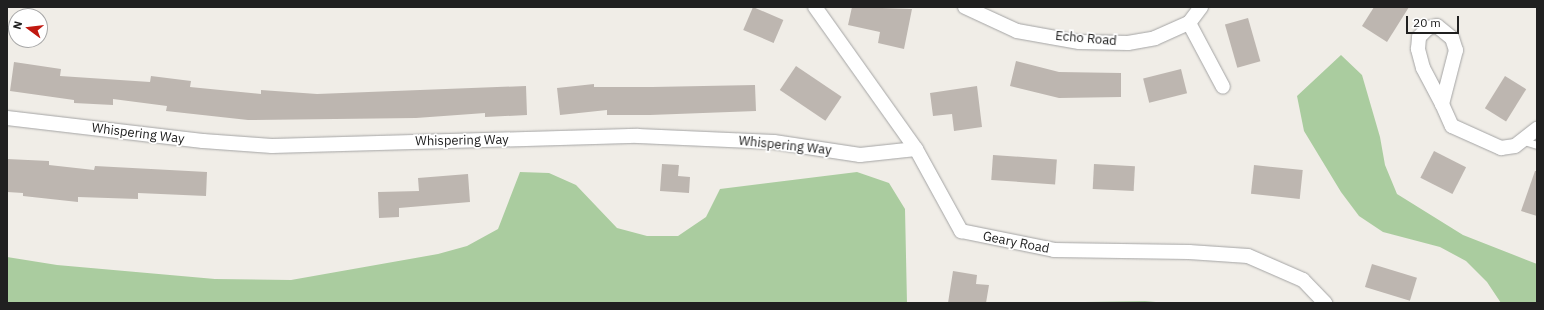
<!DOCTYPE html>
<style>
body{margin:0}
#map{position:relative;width:1544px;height:310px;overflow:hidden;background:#f0ede7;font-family:"IBM Plex Sans",sans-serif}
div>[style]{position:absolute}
.forest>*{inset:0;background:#aacc9f}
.building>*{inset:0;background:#bdb6b0;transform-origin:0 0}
.roads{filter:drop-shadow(0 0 1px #a4a4a4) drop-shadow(0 0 1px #a4a4a4)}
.lane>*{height:7px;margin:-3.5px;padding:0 3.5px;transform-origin:3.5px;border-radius:3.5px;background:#fff}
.street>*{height:14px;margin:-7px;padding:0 7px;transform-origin:7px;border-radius:7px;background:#fff}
span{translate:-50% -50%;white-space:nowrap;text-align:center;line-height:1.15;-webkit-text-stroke:3.5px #fff;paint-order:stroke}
.street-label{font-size:13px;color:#202020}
.frame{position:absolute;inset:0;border:8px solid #202020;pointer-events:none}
.north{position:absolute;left:8px;top:8px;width:40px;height:40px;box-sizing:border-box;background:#fff;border:1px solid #a6a6a6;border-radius:50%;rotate:285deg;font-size:11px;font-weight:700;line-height:16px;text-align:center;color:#202020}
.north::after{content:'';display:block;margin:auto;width:14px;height:18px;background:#c11910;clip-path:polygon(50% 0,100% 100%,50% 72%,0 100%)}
.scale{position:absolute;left:1406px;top:16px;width:53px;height:18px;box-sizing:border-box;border:2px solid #202020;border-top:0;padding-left:5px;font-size:12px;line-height:14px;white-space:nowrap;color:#202020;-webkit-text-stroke:3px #fff;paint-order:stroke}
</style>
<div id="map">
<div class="forest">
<i style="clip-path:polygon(1341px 55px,1362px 75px,1380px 137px,1385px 165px,1397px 194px,1463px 235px,1537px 264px,1537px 303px,1501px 303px,1487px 282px,1466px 261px,1440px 247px,1383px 232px,1359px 216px,1341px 192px,1304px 131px,1297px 96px)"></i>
<i style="clip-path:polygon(520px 172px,549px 173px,576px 185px,617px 228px,647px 236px,678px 236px,706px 217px,720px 189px,857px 172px,889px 183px,905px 209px,907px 303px,7px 303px,7px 257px,57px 265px,215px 279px,291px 280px,438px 254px,467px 246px,498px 229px)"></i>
<i style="clip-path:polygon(1145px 301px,1167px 303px,1083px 303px,1085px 302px)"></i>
</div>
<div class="building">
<i style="left:753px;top:7px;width:33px;height:25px;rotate:23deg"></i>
<i style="clip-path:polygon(852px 7px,912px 9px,904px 49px,878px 43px,880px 32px,848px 25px)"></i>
<i style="clip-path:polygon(1374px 7px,1409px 7px,1387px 42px,1362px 26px)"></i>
<i style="left:1248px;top:18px;width:45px;height:24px;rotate:74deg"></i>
<i style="clip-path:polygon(1016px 61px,1059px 72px,1121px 73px,1121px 97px,1059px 98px,1010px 86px)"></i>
<i style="clip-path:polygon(14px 62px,61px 69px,60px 76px,150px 82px,151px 76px,191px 81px,190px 87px,261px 94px,261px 90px,317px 94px,526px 86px,527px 115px,485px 117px,485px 113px,416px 118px,248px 120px,166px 111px,167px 106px,113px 99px,113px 105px,74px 103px,74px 100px,10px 91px)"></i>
<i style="left:796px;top:66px;width:55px;height:29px;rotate:34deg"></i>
<i style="left:1181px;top:69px;width:25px;height:39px;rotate:76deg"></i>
<i style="left:1505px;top:76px;width:25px;height:38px;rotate:32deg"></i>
<i style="clip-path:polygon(594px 84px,594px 87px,652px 87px,755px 85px,756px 111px,650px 115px,607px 115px,607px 110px,560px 115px,557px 88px)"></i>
<i style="clip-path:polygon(977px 86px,982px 127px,954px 131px,952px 114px,933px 116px,930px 93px)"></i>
<i style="left:1434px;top:151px;width:36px;height:30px;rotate:27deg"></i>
<i style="left:993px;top:155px;width:64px;height:25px;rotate:4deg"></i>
<i style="clip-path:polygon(7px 159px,49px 161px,49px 165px,94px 170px,95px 166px,207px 172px,206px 196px,138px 193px,138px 199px,78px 197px,78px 202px,23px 196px,23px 193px,7px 192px)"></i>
<i style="clip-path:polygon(662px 164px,679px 165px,678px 176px,690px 177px,689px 193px,660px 191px)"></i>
<i style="left:1094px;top:164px;width:41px;height:25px;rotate:3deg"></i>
<i style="left:1254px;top:165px;width:49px;height:29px;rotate:6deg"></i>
<i style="clip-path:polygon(1535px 171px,1537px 171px,1537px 216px,1521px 211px)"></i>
<i style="clip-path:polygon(468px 174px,470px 202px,399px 208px,399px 217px,379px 218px,378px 192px,419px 191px,418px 178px)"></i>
<i style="left:1372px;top:264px;width:47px;height:24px;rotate:17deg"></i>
<i style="clip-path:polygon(953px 271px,977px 275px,976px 284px,989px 285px,986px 303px,948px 303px)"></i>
</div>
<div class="roads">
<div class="lane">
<i style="left:1524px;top:141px;width:14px;rotate:17deg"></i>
</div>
<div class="street">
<i style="left:815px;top:7px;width:174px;rotate:54.6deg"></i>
<i style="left:916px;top:149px;width:94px;rotate:61.2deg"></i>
<i style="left:961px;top:231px;width:95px;rotate:11.5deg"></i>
<i style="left:1054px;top:250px;width:135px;rotate:0.8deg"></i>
<i style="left:1189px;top:252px;width:59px;rotate:3.9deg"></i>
<i style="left:1248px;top:256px;width:60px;rotate:23.6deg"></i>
<i style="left:1303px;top:280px;width:32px;rotate:46deg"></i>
<i style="left:965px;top:7px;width:57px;rotate:24.8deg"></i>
<i style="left:1017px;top:31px;width:63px;rotate:10.1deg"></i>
<i style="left:1079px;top:42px;width:49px;rotate:1.2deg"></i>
<i style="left:1128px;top:43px;width:27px;rotate:-10deg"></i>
<i style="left:1155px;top:38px;width:37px;rotate:-24deg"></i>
<i style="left:1189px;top:23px;width:20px;rotate:-53deg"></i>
<i style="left:1189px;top:23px;width:72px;rotate:62deg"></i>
<i style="left:1437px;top:26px;width:19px;rotate:39deg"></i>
<i style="left:1452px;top:38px;width:13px;rotate:72deg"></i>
<i style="left:1456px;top:50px;width:56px;rotate:104.5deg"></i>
<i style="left:1442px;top:104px;width:41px;rotate:-117.8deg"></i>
<i style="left:1423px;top:68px;width:20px;rotate:-105deg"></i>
<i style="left:1418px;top:49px;width:12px;rotate:-85deg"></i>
<i style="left:1419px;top:37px;width:13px;rotate:-45deg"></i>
<i style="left:1428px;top:28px;width:9px;rotate:-13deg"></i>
<i style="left:1442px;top:104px;width:24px;rotate:66deg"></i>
<i style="left:1452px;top:126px;width:54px;rotate:24.2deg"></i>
<i style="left:1501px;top:148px;width:14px;rotate:-8deg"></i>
<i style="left:1515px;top:146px;width:28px;rotate:-38deg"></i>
<i style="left:7px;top:118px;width:197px;rotate:6.7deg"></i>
<i style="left:203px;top:141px;width:69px;rotate:4.1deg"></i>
<i style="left:272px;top:146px;width:366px;rotate:-1.6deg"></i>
<i style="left:638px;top:136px;width:136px;rotate:2.5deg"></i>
<i style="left:774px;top:142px;width:87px;rotate:8.6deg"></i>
<i style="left:860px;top:155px;width:56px;rotate:-6.1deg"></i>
</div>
</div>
<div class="street-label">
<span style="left:1086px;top:39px;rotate:5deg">Echo Road</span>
<span style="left:138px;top:134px;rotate:7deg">Whispering Way</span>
<span style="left:462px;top:141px;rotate:-1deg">Whispering Way</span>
<span style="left:785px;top:146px;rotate:6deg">Whispering Way</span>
<span style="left:1016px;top:243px;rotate:11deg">Geary Road</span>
</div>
<div class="frame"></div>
<div class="north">N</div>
<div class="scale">20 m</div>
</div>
